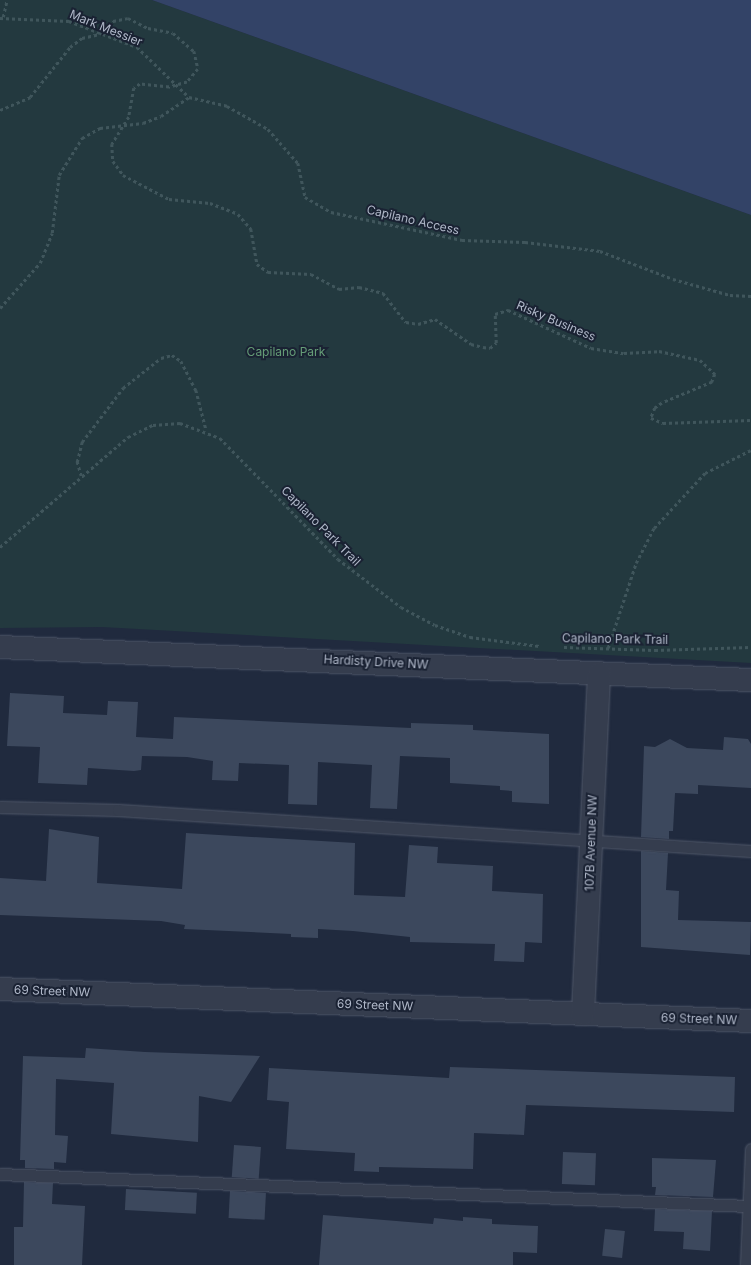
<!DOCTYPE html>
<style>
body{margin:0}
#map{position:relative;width:751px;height:1265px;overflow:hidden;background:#202a3e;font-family:Inter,sans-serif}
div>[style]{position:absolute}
.green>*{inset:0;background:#23393f}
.water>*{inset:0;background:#334367}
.building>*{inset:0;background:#3c485d;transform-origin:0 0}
.path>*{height:2.5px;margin-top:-1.25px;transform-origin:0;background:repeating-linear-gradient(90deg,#40565c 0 3px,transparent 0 6px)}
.roads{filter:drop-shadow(0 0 1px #505869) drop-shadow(0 0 1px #505869)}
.lane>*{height:11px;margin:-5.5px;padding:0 5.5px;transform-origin:5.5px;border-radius:5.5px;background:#353d4e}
.street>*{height:22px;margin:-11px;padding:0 11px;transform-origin:11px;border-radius:11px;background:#353d4e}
span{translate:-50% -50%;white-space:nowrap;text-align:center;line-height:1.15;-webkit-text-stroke:4px #1a2233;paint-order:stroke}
.street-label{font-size:12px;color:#b0b8c9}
.park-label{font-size:12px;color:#659d77}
</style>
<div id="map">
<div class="green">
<i style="clip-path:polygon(0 0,152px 0,751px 215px,751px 663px,102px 627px,0 628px)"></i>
</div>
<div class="water">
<i style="clip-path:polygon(152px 0,751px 0,751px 215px)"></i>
</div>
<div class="building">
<i style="clip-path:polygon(10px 693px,64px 696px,63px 713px,107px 715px,108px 701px,138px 702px,136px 737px,173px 739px,174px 717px,411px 728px,411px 723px,473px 725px,473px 730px,549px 734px,549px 804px,512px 802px,512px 791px,500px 790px,500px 786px,450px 783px,450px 758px,400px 756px,397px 809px,370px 808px,372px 765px,318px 762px,317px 805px,288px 804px,289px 765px,239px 763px,238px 781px,212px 780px,213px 761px,187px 757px,142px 756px,141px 770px,134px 771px,88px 768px,87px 785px,38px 783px,40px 747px,7px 746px)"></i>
<i style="clip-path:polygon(724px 737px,748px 739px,751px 744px,751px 788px,698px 785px,698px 794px,675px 793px,673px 831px,669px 831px,669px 839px,641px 837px,644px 746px,655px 747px,670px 739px,687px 748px,723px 750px)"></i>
<i style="clip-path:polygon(49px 829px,99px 837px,97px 883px,182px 889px,186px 833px,355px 843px,354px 895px,405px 897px,409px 845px,438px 847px,437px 863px,493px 866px,492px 891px,543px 894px,542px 943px,525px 942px,524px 962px,494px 961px,495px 944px,410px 942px,410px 937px,353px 931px,318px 929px,318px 938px,291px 937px,291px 934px,184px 929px,185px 925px,161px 921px,0 915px,0 878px,46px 881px)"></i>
<i style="clip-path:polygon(641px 851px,668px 853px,666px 890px,679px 891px,678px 920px,751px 922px,750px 955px,641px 947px)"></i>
<i style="clip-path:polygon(86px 1048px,145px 1052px,260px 1056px,231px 1102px,199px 1096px,198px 1142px,111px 1134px,114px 1083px,56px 1079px,55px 1135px,68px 1136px,66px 1163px,54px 1162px,54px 1169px,25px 1168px,25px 1160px,20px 1160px,23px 1056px,85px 1058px)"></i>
<i style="clip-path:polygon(450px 1067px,735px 1077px,734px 1112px,526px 1105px,524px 1135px,474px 1133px,473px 1169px,379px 1167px,379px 1172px,354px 1171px,355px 1153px,286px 1149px,289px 1102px,267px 1100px,269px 1068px,449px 1078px)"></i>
<i style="left:234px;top:1145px;width:27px;height:32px;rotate:4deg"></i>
<i style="left:563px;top:1152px;width:33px;height:32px;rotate:2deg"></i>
<i style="clip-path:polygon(652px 1158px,716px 1160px,713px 1197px,655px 1195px,656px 1187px,652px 1187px)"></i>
<i style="clip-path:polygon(24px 1182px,53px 1183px,52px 1204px,85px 1206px,82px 1265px,14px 1265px,14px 1227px,23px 1227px)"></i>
<i style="left:126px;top:1189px;width:71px;height:21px;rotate:3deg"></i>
<i style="left:230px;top:1191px;width:36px;height:27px;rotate:3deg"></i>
<i style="clip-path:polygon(655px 1209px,712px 1211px,710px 1251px,683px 1249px,684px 1232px,654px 1231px)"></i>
<i style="clip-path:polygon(323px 1215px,433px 1224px,434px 1218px,463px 1221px,463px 1217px,492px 1219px,492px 1224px,538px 1226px,537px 1253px,513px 1252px,513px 1265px,319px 1265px)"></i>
<i style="left:605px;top:1229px;width:20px;height:27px;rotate:6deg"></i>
</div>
<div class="path">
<i style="left:3px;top:17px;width:17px;rotate:-77deg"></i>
<i style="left:0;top:18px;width:69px;rotate:2.5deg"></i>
<i style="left:69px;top:21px;width:73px;rotate:20.9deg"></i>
<i style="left:137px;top:47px;width:72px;rotate:43.9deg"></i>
<i style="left:0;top:110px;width:33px;rotate:-23deg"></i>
<i style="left:30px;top:97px;width:64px;rotate:-51.3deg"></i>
<i style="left:70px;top:47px;width:15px;rotate:-37deg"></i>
<i style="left:82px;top:38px;width:17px;rotate:-13deg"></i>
<i style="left:99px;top:34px;width:19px;rotate:-43deg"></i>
<i style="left:113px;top:21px;width:15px;rotate:-11deg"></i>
<i style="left:128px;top:18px;width:22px;rotate:27deg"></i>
<i style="left:148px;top:28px;width:25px;rotate:11deg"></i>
<i style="left:173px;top:33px;width:28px;rotate:41deg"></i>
<i style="left:194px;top:51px;width:18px;rotate:77deg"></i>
<i style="left:198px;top:69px;width:17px;rotate:130deg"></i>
<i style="left:187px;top:82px;width:19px;rotate:164deg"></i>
<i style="left:169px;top:87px;width:29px;rotate:-174deg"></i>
<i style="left:140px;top:84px;width:7px;rotate:146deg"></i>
<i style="left:134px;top:88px;width:29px;rotate:100deg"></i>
<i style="left:129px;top:117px;width:32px;rotate:122deg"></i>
<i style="left:112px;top:144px;width:17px;rotate:87deg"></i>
<i style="left:113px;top:161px;width:17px;rotate:54deg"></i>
<i style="left:123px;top:175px;width:52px;rotate:27.6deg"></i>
<i style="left:169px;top:199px;width:41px;rotate:5.6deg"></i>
<i style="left:210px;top:203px;width:30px;rotate:21deg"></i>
<i style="left:238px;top:214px;width:20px;rotate:49deg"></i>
<i style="left:251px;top:229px;width:36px;rotate:80deg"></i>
<i style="left:257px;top:264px;width:14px;rotate:36deg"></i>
<i style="left:268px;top:272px;width:43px;rotate:2.7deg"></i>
<i style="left:311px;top:274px;width:32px;rotate:28deg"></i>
<i style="left:339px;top:289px;width:20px;rotate:-6deg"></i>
<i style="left:359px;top:287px;width:25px;rotate:14deg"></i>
<i style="left:383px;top:293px;width:37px;rotate:52deg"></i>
<i style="left:406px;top:322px;width:12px;rotate:9deg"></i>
<i style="left:418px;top:324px;width:18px;rotate:-16deg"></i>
<i style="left:435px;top:319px;width:44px;rotate:34.8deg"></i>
<i style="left:471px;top:344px;width:12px;rotate:14deg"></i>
<i style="left:483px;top:347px;width:7px;rotate:8deg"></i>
<i style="left:490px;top:348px;width:8px;rotate:-40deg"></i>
<i style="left:496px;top:343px;width:29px;rotate:-92deg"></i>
<i style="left:495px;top:314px;width:14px;rotate:-17deg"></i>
<i style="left:508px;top:310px;width:91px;rotate:24.6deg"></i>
<i style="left:591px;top:348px;width:33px;rotate:9deg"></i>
<i style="left:624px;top:353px;width:35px;rotate:-3deg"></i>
<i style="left:659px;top:351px;width:42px;rotate:12.4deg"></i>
<i style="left:700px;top:360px;width:21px;rotate:43deg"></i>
<i style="left:715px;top:374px;width:9px;rotate:111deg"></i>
<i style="left:712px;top:382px;width:54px;rotate:157.2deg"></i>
<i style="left:662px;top:403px;width:9px;rotate:144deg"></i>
<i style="left:655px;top:408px;width:11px;rotate:112deg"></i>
<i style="left:651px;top:418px;width:13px;rotate:23deg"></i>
<i style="left:663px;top:423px;width:88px;rotate:-2deg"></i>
<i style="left:0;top:308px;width:60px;rotate:-48.4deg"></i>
<i style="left:40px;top:263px;width:32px;rotate:-68deg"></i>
<i style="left:52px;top:233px;width:58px;rotate:-83.1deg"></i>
<i style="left:59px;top:175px;width:44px;rotate:-58.1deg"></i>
<i style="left:82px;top:138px;width:21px;rotate:-29deg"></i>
<i style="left:100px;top:128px;width:43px;rotate:-6.6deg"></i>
<i style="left:143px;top:123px;width:19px;rotate:-21deg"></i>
<i style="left:161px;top:116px;width:34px;rotate:-34deg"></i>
<i style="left:189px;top:97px;width:39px;rotate:13deg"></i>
<i style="left:227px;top:106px;width:47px;rotate:29.3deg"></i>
<i style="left:268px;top:129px;width:45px;rotate:48.6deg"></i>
<i style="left:298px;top:163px;width:35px;rotate:78deg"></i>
<i style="left:305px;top:197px;width:30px;rotate:30deg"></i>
<i style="left:331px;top:212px;width:134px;rotate:12.1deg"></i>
<i style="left:462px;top:240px;width:63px;rotate:1.8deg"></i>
<i style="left:525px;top:242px;width:76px;rotate:6.8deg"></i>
<i style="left:600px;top:251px;width:78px;rotate:21deg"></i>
<i style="left:673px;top:279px;width:59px;rotate:15.7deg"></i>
<i style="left:730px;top:295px;width:21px;rotate:3deg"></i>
<i style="left:81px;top:476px;width:15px;rotate:-106deg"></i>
<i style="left:77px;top:462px;width:21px;rotate:-76deg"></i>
<i style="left:82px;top:442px;width:68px;rotate:-52.8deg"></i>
<i style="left:123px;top:388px;width:48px;rotate:-38.3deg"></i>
<i style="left:161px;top:358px;width:11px;rotate:-15deg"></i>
<i style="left:172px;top:355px;width:11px;rotate:34deg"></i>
<i style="left:181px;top:361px;width:33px;rotate:63deg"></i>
<i style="left:196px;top:390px;width:40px;rotate:75.6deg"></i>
<i style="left:0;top:547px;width:169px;rotate:-40.7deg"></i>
<i style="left:128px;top:437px;width:28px;rotate:-26deg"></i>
<i style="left:153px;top:425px;width:27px;rotate:-4deg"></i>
<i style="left:180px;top:423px;width:43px;rotate:20.6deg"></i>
<i style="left:220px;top:438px;width:169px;rotate:45.7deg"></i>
<i style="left:338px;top:559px;width:79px;rotate:37.3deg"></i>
<i style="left:401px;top:607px;width:38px;rotate:28deg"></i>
<i style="left:435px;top:625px;width:37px;rotate:19deg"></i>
<i style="left:470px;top:637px;width:70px;rotate:7.4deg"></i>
<i style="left:564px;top:647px;width:91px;rotate:1.9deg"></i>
<i style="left:655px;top:650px;width:96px;rotate:-1.8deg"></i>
<i style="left:608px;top:648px;width:89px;rotate:-71.8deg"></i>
<i style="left:636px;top:563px;width:39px;rotate:-63deg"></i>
<i style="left:654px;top:528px;width:75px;rotate:-47.2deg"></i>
<i style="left:705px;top:473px;width:51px;rotate:-26.6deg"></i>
</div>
<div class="roads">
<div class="lane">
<i style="left:0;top:807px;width:118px;rotate:1.5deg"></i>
<i style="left:118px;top:810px;width:634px;rotate:3.71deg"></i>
<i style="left:0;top:1174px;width:749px;rotate:2.45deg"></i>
<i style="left:746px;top:1265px;width:116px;rotate:-87.5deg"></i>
</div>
<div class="street">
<i style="left:0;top:647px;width:752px;rotate:2.52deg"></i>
<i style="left:0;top:989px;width:752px;rotate:2.44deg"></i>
<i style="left:583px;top:1014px;width:341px;rotate:-87.3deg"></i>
</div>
</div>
<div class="street-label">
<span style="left:106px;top:28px;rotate:22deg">Mark Messier</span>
<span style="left:413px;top:220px;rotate:13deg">Capilano Access</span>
<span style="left:556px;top:321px;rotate:23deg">Risky Business</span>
<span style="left:321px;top:526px;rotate:45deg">Capilano Park Trail</span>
<span style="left:615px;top:639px;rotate:1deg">Capilano Park Trail</span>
<span style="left:376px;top:662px;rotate:3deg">Hardisty Drive NW</span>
<span style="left:591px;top:843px;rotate:-88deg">107B Avenue NW</span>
<span style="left:52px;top:991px;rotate:2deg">69 Street NW</span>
<span style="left:375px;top:1005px;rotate:2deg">69 Street NW</span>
<span style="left:699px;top:1019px;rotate:2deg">69 Street NW</span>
</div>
<div class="park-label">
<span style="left:286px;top:352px">Capilano Park</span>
</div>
</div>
